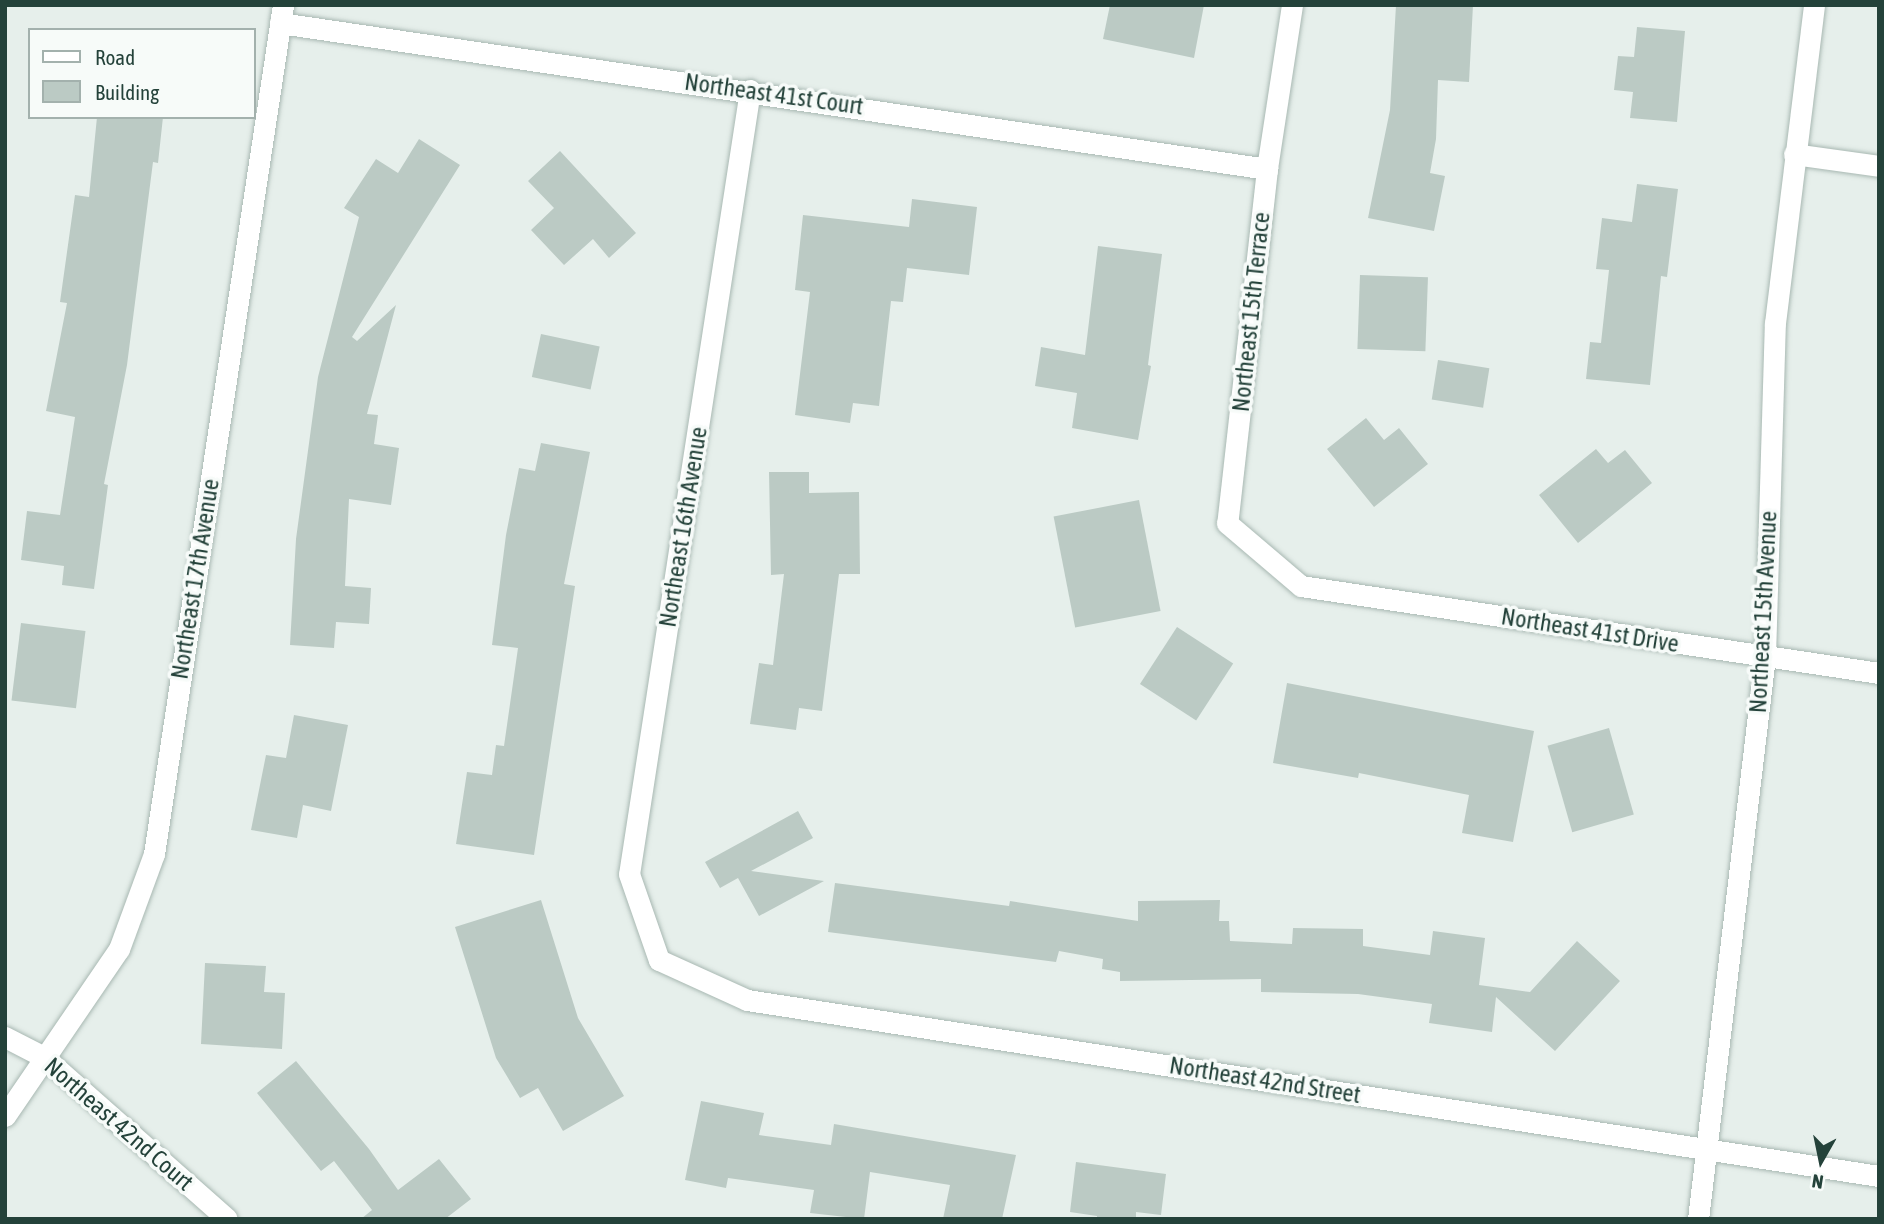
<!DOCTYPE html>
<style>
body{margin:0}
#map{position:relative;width:1884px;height:1224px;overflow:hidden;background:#e6efeb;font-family:"Asap Condensed",sans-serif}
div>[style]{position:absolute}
.building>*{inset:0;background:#bbcac4;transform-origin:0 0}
.roads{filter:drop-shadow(0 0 2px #a8b8b2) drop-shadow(0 0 2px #a8b8b2)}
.minor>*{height:21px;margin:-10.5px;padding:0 10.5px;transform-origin:10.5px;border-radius:10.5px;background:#fff}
span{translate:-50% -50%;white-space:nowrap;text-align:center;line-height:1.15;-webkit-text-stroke:7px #f7fbf9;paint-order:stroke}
.street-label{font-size:24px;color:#24423a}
.frame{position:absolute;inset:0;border:7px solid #24423a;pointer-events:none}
.legend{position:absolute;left:28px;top:28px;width:228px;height:91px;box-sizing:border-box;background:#f7fbf9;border:2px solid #a3b1ad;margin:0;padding:9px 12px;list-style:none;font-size:21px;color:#24423a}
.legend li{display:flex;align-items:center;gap:14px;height:35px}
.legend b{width:35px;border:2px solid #a3b1ad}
.north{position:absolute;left:1786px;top:1126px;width:70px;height:70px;-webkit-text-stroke:5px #f7fbf9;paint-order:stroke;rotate:189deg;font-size:19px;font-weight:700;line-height:28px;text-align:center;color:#24423a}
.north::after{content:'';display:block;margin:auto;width:24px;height:32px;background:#24423a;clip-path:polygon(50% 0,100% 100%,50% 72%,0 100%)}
</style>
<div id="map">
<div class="building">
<i style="clip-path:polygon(1110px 5px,1204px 5px,1194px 58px,1103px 39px)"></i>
<i style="clip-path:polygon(1396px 5px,1473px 5px,1469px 82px,1438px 80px,1436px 139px,1430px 173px,1445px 176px,1434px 231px,1368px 218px,1390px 110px)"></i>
<i style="clip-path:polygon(1637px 27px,1685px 31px,1677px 122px,1630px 118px,1633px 92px,1614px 90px,1618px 56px,1634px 57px)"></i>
<i style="clip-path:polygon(97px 117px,163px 117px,158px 163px,153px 162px,127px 365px,104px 484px,108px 485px,94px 589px,62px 585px,64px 566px,21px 560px,27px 511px,60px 515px,75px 417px,46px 411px,67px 303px,60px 302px,75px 195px,89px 197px)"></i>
<i style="clip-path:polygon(419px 139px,460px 165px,352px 337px,357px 341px,396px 305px,367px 414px,378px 415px,374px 444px,399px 448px,391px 505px,349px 499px,345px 586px,371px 588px,369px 624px,336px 622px,334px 648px,290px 645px,296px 539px,318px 377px,359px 217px,344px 208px,376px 159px,398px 173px)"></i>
<i style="clip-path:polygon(560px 151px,636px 233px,609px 258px,593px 239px,564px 265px,531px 230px,554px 208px,528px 181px)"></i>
<i style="clip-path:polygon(1637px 184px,1678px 189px,1667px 277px,1661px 276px,1650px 385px,1586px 379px,1590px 342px,1601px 343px,1609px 270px,1596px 269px,1602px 218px,1632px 222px)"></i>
<i style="clip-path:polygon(912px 199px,977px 207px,969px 275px,907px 268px,903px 302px,891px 301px,879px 406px,853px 403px,850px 423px,795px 415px,810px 292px,795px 290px,803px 215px,909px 227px)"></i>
<i style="clip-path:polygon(1098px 246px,1162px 254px,1148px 365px,1151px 366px,1138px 440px,1072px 428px,1077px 393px,1035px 386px,1041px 347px,1085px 355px)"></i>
<i style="left:1360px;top:275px;width:68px;height:74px;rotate:2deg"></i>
<i style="left:541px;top:334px;width:60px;height:44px;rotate:12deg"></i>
<i style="left:1438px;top:360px;width:52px;height:40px;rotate:9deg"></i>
<i style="clip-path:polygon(1366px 418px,1384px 440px,1399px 428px,1428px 464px,1374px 507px,1327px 449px)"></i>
<i style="clip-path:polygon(541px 443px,590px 452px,564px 584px,575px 586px,534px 855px,456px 844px,467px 772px,492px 775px,496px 745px,504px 746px,518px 648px,492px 645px,506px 535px,519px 468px,535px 471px)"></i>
<i style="clip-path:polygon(1596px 449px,1608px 463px,1625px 450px,1652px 483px,1578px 543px,1539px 495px)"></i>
<i style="clip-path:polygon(769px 472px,809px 472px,809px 493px,859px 492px,860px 574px,839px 574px,822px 711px,799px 708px,796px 730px,750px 724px,759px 663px,773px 665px,784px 574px,771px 575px)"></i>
<i style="left:1139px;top:500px;width:113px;height:87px;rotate:79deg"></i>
<i style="left:21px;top:623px;width:65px;height:78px;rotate:7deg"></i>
<i style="left:1177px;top:627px;width:67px;height:68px;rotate:33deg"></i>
<i style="clip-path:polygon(1287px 683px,1534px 731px,1513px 842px,1462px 833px,1469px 795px,1359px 773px,1358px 778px,1273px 763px)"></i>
<i style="clip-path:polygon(294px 715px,348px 725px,331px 811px,303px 805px,297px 838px,251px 830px,266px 755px,286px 758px)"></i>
<i style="left:1609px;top:728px;width:90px;height:64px;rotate:74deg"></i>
<i style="clip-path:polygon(798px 811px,813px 838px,751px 871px,824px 881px,759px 916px,738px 878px,720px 888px,705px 862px)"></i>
<i style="clip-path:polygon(835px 883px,1009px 906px,1010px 901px,1138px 921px,1138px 901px,1220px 900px,1219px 921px,1229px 921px,1230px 941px,1292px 944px,1293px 928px,1363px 929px,1363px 946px,1430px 955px,1433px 931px,1485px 938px,1479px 985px,1530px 992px,1577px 941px,1620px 981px,1555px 1051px,1496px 997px,1492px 1032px,1429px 1023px,1432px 1004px,1358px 994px,1261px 992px,1261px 979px,1120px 981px,1120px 972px,1102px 969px,1103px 959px,1059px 951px,1056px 962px,828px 932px)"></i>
<i style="clip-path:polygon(541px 900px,578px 1018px,624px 1096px,563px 1131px,538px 1088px,520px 1098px,496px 1058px,455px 927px)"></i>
<i style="clip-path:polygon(205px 963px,266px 966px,264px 992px,285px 993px,282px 1049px,201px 1044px)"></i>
<i style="clip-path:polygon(296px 1061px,369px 1149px,398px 1190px,439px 1159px,471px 1199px,445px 1219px,361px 1219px,372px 1210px,334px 1161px,321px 1171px,257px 1093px)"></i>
<i style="clip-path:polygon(701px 1101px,764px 1113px,759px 1135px,831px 1145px,834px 1124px,1016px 1155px,1002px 1219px,943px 1219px,950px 1185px,870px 1172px,864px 1219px,810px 1213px,814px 1190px,728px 1178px,726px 1188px,685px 1180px)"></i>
<i style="clip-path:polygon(1076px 1162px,1166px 1174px,1161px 1215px,1136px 1212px,1136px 1219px,1097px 1219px,1097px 1216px,1070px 1212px)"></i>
</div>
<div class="roads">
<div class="minor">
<i style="left:1292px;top:5px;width:166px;rotate:98.7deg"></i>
<i style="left:1267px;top:169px;width:356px;rotate:96.4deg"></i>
<i style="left:1227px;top:523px;width:97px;rotate:40.4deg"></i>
<i style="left:1301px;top:586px;width:585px;rotate:8.56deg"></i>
<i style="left:280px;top:23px;width:998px;rotate:8.41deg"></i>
<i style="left:750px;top:90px;width:793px;rotate:98.77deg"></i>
<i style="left:629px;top:874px;width:91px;rotate:70.8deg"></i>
<i style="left:659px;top:960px;width:97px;rotate:24.4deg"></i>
<i style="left:747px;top:1000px;width:1146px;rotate:8.84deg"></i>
<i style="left:1794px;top:154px;width:86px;rotate:8deg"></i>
<i style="left:5px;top:1037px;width:44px;rotate:27.1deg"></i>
<i style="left:44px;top:1057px;width:244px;rotate:41.5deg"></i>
<i style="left:5px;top:1116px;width:202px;rotate:-55.7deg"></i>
<i style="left:119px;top:949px;width:101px;rotate:-69.8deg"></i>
<i style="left:154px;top:854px;width:859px;rotate:-81.36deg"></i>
<i style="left:1698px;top:1219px;width:567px;rotate:-83.21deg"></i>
<i style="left:1765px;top:656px;width:333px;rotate:-88.3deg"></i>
<i style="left:1775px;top:323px;width:320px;rotate:-83deg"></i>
</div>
</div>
<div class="street-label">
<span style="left:774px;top:94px;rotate:8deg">Northeast 41st Court</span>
<span style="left:1251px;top:312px;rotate:-84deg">Northeast 15th Terrace</span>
<span style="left:683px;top:527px;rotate:-81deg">Northeast 16th Avenue</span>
<span style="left:195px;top:579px;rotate:-81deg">Northeast 17th Avenue</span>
<span style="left:1763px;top:612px;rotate:-87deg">Northeast 15th Avenue</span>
<span style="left:1590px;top:630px;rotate:9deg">Northeast 41st Drive</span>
<span style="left:1265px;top:1080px;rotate:9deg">Northeast 42nd Street</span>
<span style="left:119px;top:1124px;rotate:41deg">Northeast 42nd Court</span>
</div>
<div class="frame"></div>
<ul class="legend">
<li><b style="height:9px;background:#fff"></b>Road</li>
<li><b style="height:19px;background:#bbcac4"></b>Building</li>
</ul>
<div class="north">N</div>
</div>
